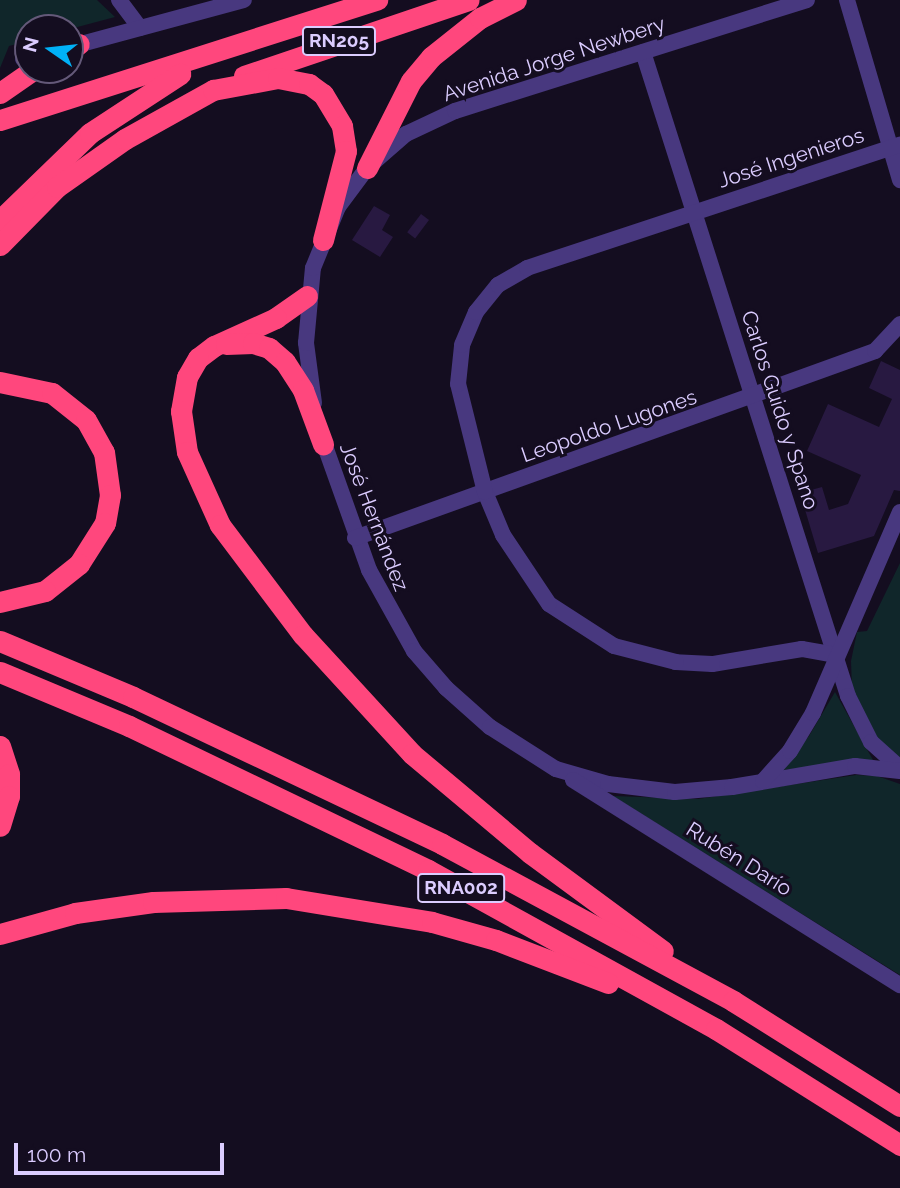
<!DOCTYPE html>
<meta charset="utf-8">
<style>
body{margin:0}
#map{position:relative;width:900px;height:1188px;overflow:hidden;background:#140d20;font-family:Raleway,sans-serif}
div>[style]{position:absolute}
.green>*{inset:0;background:#10262a}
.building>*{inset:0;background:#281941;transform-origin:0 0}
.minor>*{height:16px;margin:-8px;padding:0 8px;transform-origin:8px;border-radius:8px;background:#48387f}
.highway>*{height:21px;margin:-10.5px;padding:0 10.5px;transform-origin:10.5px;border-radius:10.5px;background:#ff477d}
span{translate:-50% -50%;white-space:nowrap;text-align:center;line-height:1.15;-webkit-text-stroke:6px #140d20;paint-order:stroke}
.shield-label span{padding:2px 5px;background:#140d20;border:2px solid;border-radius:5px;-webkit-text-stroke-width:0}
.shield-label{font-size:19px;color:#dbccff;font-weight:700}
.street-label{font-size:21px;color:#dbccff}
.north{position:absolute;left:14px;top:14px;width:70px;height:70px;box-sizing:border-box;background:#140d20;border:2px solid #645979;border-radius:50%;rotate:284deg;font-size:19px;font-weight:700;line-height:28px;text-align:center;color:#dbccff}
.north::after{content:'';display:block;margin:auto;width:24px;height:32px;background:#00b1f7;clip-path:polygon(50% 0,100% 100%,50% 72%,0 100%)}
.scale{position:absolute;left:14px;top:1143px;width:210px;height:32px;box-sizing:border-box;border:4px solid #dbccff;border-top:0;padding-left:9px;font-size:21px;line-height:24px;white-space:nowrap;color:#dbccff;-webkit-text-stroke:5px #140d20;paint-order:stroke}
</style>
<div id="map">
<div class="green">
<i style="clip-path:polygon(0 0,97px 0,115px 17px,70px 29px,28px 28px,28px 41px,9px 46px,0 68px)"></i>
<i style="clip-path:polygon(900px 563px,900px 759px,871px 732px,852px 690px,851px 661px,857px 632px,867px 631px)"></i>
<i style="clip-path:polygon(835px 692px,873px 760px,782px 770px,809px 736px)"></i>
<i style="clip-path:polygon(856px 775px,877px 776px,900px 784px,900px 975px,613px 796px,698px 799px)"></i>
</div>
<div class="building">
<i style="clip-path:polygon(374px 206px,390px 215px,382px 230px,393px 237px,380px 257px,352px 240px)"></i>
<i style="left:421px;top:214px;width:10px;height:23px;rotate:37deg"></i>
<i style="clip-path:polygon(881px 361px,900px 370px,900px 491px,894px 490px,874px 536px,818px 553px,800px 493px,822px 487px,829px 510px,848px 504px,861px 475px,807px 451px,828px 404px,879px 427px,892px 399px,869px 388px)"></i>
</div>
<div class="minor">
<i style="left:119px;top:0;width:35px;rotate:53deg"></i>
<i style="left:847px;top:0;width:188px;rotate:73.6deg"></i>
<i style="left:70px;top:47px;width:180px;rotate:-15.1deg"></i>
<i style="left:643px;top:52px;width:676px;rotate:72.34deg"></i>
<i style="left:848px;top:696px;width:51px;rotate:63.4deg"></i>
<i style="left:871px;top:742px;width:39px;rotate:42deg"></i>
<i style="left:23px;top:59px;width:5px;rotate:-11deg"></i>
<i style="left:314px;top:403px;width:61px;rotate:-97.6deg"></i>
<i style="left:306px;top:343px;width:75px;rotate:-84.7deg"></i>
<i style="left:313px;top:268px;width:66px;rotate:-67.7deg"></i>
<i style="left:338px;top:207px;width:49px;rotate:-53.4deg"></i>
<i style="left:367px;top:168px;width:52px;rotate:-41.1deg"></i>
<i style="left:406px;top:134px;width:54px;rotate:-25.1deg"></i>
<i style="left:455px;top:111px;width:369px;rotate:-17.5deg"></i>
<i style="left:321px;top:435px;width:143px;rotate:70.4deg"></i>
<i style="left:369px;top:570px;width:93px;rotate:60.9deg"></i>
<i style="left:414px;top:651px;width:49px;rotate:49.1deg"></i>
<i style="left:446px;top:688px;width:59px;rotate:41.6deg"></i>
<i style="left:490px;top:727px;width:78px;rotate:32.5deg"></i>
<i style="left:556px;top:769px;width:54px;rotate:16.1deg"></i>
<i style="left:608px;top:784px;width:67px;rotate:6.8deg"></i>
<i style="left:675px;top:792px;width:57px;rotate:-5deg"></i>
<i style="left:732px;top:787px;width:125px;rotate:-9.7deg"></i>
<i style="left:855px;top:766px;width:45px;rotate:6.3deg"></i>
<i style="left:355px;top:538px;width:553px;rotate:-19.78deg"></i>
<i style="left:875px;top:351px;width:37px;rotate:-47deg"></i>
<i style="left:836px;top:655px;width:35px;rotate:-170deg"></i>
<i style="left:802px;top:649px;width:91px;rotate:170.5deg"></i>
<i style="left:712px;top:664px;width:36px;rotate:-177deg"></i>
<i style="left:676px;top:662px;width:64px;rotate:-165.5deg"></i>
<i style="left:614px;top:646px;width:77px;rotate:-147.1deg"></i>
<i style="left:549px;top:604px;width:83px;rotate:-123.7deg"></i>
<i style="left:503px;top:535px;width:47px;rotate:-112.7deg"></i>
<i style="left:485px;top:492px;width:111px;rotate:-104deg"></i>
<i style="left:458px;top:384px;width:39px;rotate:-84deg"></i>
<i style="left:462px;top:345px;width:36px;rotate:-67deg"></i>
<i style="left:476px;top:312px;width:35px;rotate:-51deg"></i>
<i style="left:498px;top:285px;width:34px;rotate:-30deg"></i>
<i style="left:527px;top:268px;width:393px;rotate:-18.3deg"></i>
<i style="left:573px;top:780px;width:386px;rotate:32.1deg"></i>
<i style="left:763px;top:781px;width:40px;rotate:-48deg"></i>
<i style="left:790px;top:751px;width:44px;rotate:-58.8deg"></i>
<i style="left:813px;top:713px;width:219px;rotate:-66.6deg"></i>
</div>
<div class="highway">
<i style="left:70px;top:49px;width:10px;rotate:-29deg"></i>
<i style="left:244px;top:76px;width:237px;rotate:-18.7deg"></i>
<i style="left:0;top:93px;width:40px;rotate:-34.9deg"></i>
<i style="left:0;top:120px;width:396px;rotate:-17.7deg"></i>
<i style="left:367px;top:168px;width:97px;rotate:-63.2deg"></i>
<i style="left:411px;top:81px;width:31px;rotate:-50deg"></i>
<i style="left:431px;top:57px;width:63px;rotate:-38.5deg"></i>
<i style="left:480px;top:18px;width:40px;rotate:-26.6deg"></i>
<i style="left:0;top:220px;width:125px;rotate:-44deg"></i>
<i style="left:90px;top:133px;width:108px;rotate:-33.2deg"></i>
<i style="left:0;top:245px;width:81px;rotate:-45.5deg"></i>
<i style="left:57px;top:187px;width:83px;rotate:-35.2deg"></i>
<i style="left:125px;top:139px;width:101px;rotate:-29.1deg"></i>
<i style="left:213px;top:90px;width:66px;rotate:-10.5deg"></i>
<i style="left:278px;top:78px;width:32px;rotate:11deg"></i>
<i style="left:309px;top:84px;width:17px;rotate:36deg"></i>
<i style="left:323px;top:94px;width:37px;rotate:59deg"></i>
<i style="left:342px;top:126px;width:25px;rotate:81deg"></i>
<i style="left:346px;top:151px;width:92px;rotate:104.5deg"></i>
<i style="left:307px;top:296px;width:38px;rotate:145deg"></i>
<i style="left:276px;top:318px;width:68px;rotate:155.7deg"></i>
<i style="left:214px;top:346px;width:20px;rotate:143deg"></i>
<i style="left:198px;top:358px;width:22px;rotate:120deg"></i>
<i style="left:187px;top:377px;width:35px;rotate:100deg"></i>
<i style="left:181px;top:411px;width:41px;rotate:81.7deg"></i>
<i style="left:187px;top:452px;width:80px;rotate:65.7deg"></i>
<i style="left:220px;top:525px;width:138px;rotate:53deg"></i>
<i style="left:303px;top:635px;width:161px;rotate:47.5deg"></i>
<i style="left:412px;top:754px;width:154px;rotate:40deg"></i>
<i style="left:530px;top:853px;width:165px;rotate:36.4deg"></i>
<i style="left:226px;top:344px;width:27px;rotate:-2deg"></i>
<i style="left:253px;top:343px;width:17px;rotate:17deg"></i>
<i style="left:269px;top:348px;width:21px;rotate:41deg"></i>
<i style="left:285px;top:362px;width:33px;rotate:57deg"></i>
<i style="left:303px;top:390px;width:58px;rotate:69.7deg"></i>
<i style="left:0;top:382px;width:53px;rotate:11.9deg"></i>
<i style="left:52px;top:393px;width:43px;rotate:38.5deg"></i>
<i style="left:86px;top:420px;width:37px;rotate:61deg"></i>
<i style="left:104px;top:452px;width:43px;rotate:82.1deg"></i>
<i style="left:110px;top:495px;width:28px;rotate:100deg"></i>
<i style="left:105px;top:523px;width:49px;rotate:122.4deg"></i>
<i style="left:79px;top:564px;width:43px;rotate:141.5deg"></i>
<i style="left:45px;top:591px;width:46px;rotate:166.3deg"></i>
<i style="left:0;top:641px;width:144px;rotate:22.8deg"></i>
<i style="left:133px;top:697px;width:342px;rotate:25.4deg"></i>
<i style="left:442px;top:844px;width:331px;rotate:28.3deg"></i>
<i style="left:733px;top:1001px;width:197px;rotate:32.2deg"></i>
<i style="left:0;top:672px;width:140px;rotate:22.7deg"></i>
<i style="left:129px;top:726px;width:332px;rotate:25.7deg"></i>
<i style="left:428px;top:870px;width:329px;rotate:28.9deg"></i>
<i style="left:716px;top:1029px;width:218px;rotate:32.2deg"></i>
<i style="left:0;top:746px;width:29px;rotate:72deg"></i>
<i style="left:9px;top:774px;width:22px;rotate:90deg"></i>
<i style="left:9px;top:796px;width:31px;rotate:107deg"></i>
<i style="left:0;top:934px;width:78px;rotate:-15.6deg"></i>
<i style="left:75px;top:913px;width:79px;rotate:-8deg"></i>
<i style="left:153px;top:902px;width:133px;rotate:-1.7deg"></i>
<i style="left:286px;top:898px;width:148px;rotate:9.3deg"></i>
<i style="left:432px;top:922px;width:66px;rotate:15.7deg"></i>
<i style="left:496px;top:940px;width:120px;rotate:21deg"></i>
</div>
<div class="shield-label">
<span style="left:339px;top:41px">RN205</span>
<span style="left:461px;top:888px">RNA002</span>
</div>
<div class="street-label">
<span style="left:554px;top:59px;rotate:-18deg">Avenida Jorge Newbery</span>
<span style="left:791px;top:158px;rotate:-18deg">José Ingenieros</span>
<span style="left:780px;top:410px;rotate:72deg">Carlos Guido y Spano</span>
<span style="left:609px;top:426px;rotate:-19deg">Leopoldo Lugones</span>
<span style="left:374px;top:517px;rotate:69deg">José Hernández</span>
<span style="left:739px;top:859px;rotate:32deg">Rubén Darío</span>
</div>
<div class="north">N</div>
<div class="scale">100 m</div>
</div>
